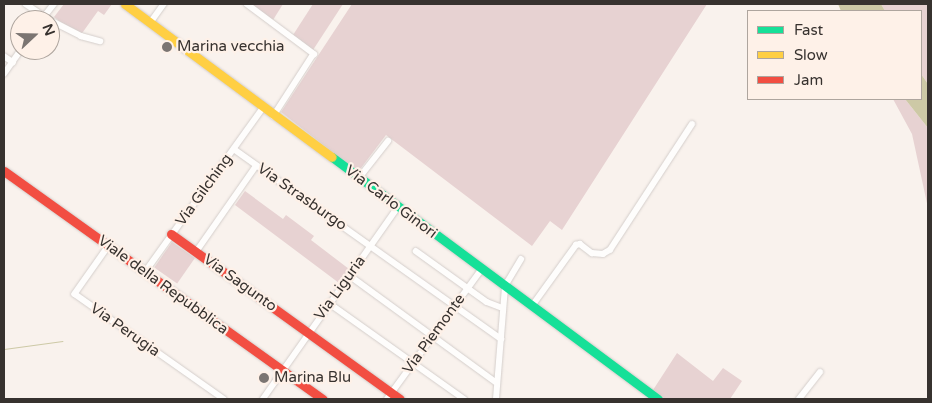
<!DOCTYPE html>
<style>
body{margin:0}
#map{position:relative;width:932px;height:403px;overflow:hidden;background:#f9f2ed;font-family:"Varela Round",sans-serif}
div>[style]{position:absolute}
.green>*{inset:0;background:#e7d2d2;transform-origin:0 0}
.water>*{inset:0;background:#cdc9a6}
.stream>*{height:1px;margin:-0.5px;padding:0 0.5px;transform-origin:0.5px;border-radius:0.5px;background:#cdc9a6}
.roads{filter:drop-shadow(0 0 1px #d4cecb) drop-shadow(0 0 1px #d4cecb)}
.street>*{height:5.5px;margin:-2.75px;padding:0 2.75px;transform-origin:2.75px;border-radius:2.75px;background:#fefdfc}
.fast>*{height:9px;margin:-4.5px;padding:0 4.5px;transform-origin:4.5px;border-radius:4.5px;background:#16e098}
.slow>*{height:9px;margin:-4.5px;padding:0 4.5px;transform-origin:4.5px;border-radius:4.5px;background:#ffcf43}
.jam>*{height:9px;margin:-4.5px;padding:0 4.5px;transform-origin:4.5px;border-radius:4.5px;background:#f24e42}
.dots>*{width:14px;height:14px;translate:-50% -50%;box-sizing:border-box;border:2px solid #fef1e8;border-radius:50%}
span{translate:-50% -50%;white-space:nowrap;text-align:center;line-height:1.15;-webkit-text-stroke:4.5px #fef1e8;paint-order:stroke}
.poi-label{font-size:15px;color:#37322f}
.left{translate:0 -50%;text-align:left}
.street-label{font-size:15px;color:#37322f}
.frame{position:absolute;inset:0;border:5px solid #37322f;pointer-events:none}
.legend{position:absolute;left:747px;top:10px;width:175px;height:90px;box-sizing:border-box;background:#fef1e8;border:1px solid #aea59e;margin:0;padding:6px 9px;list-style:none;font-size:15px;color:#37322f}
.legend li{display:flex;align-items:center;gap:10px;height:25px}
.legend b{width:25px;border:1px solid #aea59e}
.north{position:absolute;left:10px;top:10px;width:50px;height:50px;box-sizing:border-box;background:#fef1e8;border:1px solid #aea59e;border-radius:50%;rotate:69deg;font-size:14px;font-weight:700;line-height:20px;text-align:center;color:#37322f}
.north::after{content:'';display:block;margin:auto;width:18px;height:22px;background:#7b7572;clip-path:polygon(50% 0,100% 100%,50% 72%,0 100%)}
</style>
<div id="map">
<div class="green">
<i style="clip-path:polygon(64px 4px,112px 4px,104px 15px,98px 11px,80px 36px,54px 17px)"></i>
<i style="clip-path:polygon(251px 4px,283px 4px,273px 20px)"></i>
<i style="clip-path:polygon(313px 4px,343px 4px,313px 50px,293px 35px)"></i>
<i style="clip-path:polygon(352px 4px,707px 4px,562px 230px,550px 221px,532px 246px,386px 135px,358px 172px,281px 112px)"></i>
<i style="clip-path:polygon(881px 4px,928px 4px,928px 84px,921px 74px,921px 11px,885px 11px)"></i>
<i style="clip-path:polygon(893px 99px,905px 99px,928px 128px,928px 208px,912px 134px)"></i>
<i style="clip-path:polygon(245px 191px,283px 219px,286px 215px,314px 236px,311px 240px,349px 269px,339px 283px,235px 205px)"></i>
<i style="left:172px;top:242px;width:28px;height:31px;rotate:35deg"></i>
<i style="clip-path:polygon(677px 353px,713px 381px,723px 368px,742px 381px,730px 399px,665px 399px,653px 390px)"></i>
</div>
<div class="water">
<i style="clip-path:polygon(838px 4px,881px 4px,885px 11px,841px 11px)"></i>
<i style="clip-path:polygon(921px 74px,928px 84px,928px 128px,905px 99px,921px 99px)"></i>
</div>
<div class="stream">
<i style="left:4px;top:349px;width:59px;rotate:-7.9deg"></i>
</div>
<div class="roads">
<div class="street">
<i style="left:26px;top:4px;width:29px;rotate:34deg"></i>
<i style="left:247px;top:4px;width:84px;rotate:36.7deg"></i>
<i style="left:314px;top:54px;width:74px;rotate:122.8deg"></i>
<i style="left:43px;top:18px;width:18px;rotate:-52deg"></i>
<i style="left:50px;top:20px;width:35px;rotate:27deg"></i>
<i style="left:81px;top:36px;width:20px;rotate:15deg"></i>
<i style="left:150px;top:23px;width:24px;rotate:-54deg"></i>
<i style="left:4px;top:56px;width:11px;rotate:34deg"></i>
<i style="left:4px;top:74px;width:29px;rotate:-55deg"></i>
<i style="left:234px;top:149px;width:328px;rotate:35.4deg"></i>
<i style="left:359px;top:178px;width:47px;rotate:-51.9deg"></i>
<i style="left:109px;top:246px;width:59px;rotate:125.3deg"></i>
<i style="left:75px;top:294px;width:182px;rotate:35.2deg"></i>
<i style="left:416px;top:251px;width:87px;rotate:35.7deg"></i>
<i style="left:487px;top:302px;width:17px;rotate:21deg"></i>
<i style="left:196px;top:252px;width:105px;rotate:-55.1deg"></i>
<i style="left:145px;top:272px;width:202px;rotate:-54.3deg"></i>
<i style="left:349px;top:275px;width:183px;rotate:36.1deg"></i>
<i style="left:329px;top:303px;width:166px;rotate:35.4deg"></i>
<i style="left:532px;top:306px;width:75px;rotate:-54.2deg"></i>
<i style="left:576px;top:245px;width:4px;rotate:-14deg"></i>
<i style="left:580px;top:244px;width:15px;rotate:37deg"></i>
<i style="left:592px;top:253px;width:11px;rotate:5deg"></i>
<i style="left:603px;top:254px;width:8px;rotate:-30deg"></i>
<i style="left:610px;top:250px;width:150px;rotate:-56.9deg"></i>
<i style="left:263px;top:399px;width:235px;rotate:-54.9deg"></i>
<i style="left:387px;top:399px;width:160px;rotate:-53.9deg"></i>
<i style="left:496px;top:399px;width:113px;rotate:-85.4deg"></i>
<i style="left:505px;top:286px;width:31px;rotate:-59deg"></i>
<i style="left:799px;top:399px;width:34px;rotate:-52deg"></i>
</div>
<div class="fast">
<i style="left:332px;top:157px;width:406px;rotate:36.6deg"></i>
</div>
<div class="slow">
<i style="left:125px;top:4px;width:257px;rotate:36.5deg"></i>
</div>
<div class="jam">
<i style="left:4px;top:171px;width:392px;rotate:35.6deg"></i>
<i style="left:171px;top:234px;width:282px;rotate:35.8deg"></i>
</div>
</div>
<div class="dots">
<i style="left:167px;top:47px;background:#7b7572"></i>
<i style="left:264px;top:378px;background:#7b7572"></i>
</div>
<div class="poi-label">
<span class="left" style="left:177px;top:47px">Marina vecchia</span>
<span class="left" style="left:274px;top:378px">Marina Blu</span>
</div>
<div class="street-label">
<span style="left:204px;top:190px;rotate:-54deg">Via Gilching</span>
<span style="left:302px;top:197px;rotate:35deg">Via Strasburgo</span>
<span style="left:391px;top:202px;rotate:37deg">Via Carlo Ginori</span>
<span style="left:240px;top:283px;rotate:36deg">Via Sagunto</span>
<span style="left:163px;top:285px;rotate:36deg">Viale della Repubblica</span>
<span style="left:340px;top:288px;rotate:-54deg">Via Liguria</span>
<span style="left:125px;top:330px;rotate:35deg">Via Perugia</span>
<span style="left:434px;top:334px;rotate:-54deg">Via Piemonte</span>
</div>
<div class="frame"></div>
<ul class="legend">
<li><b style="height:6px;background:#16e098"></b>Fast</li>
<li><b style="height:6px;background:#ffcf43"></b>Slow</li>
<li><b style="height:6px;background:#f24e42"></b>Jam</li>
</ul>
<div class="north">N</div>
</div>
